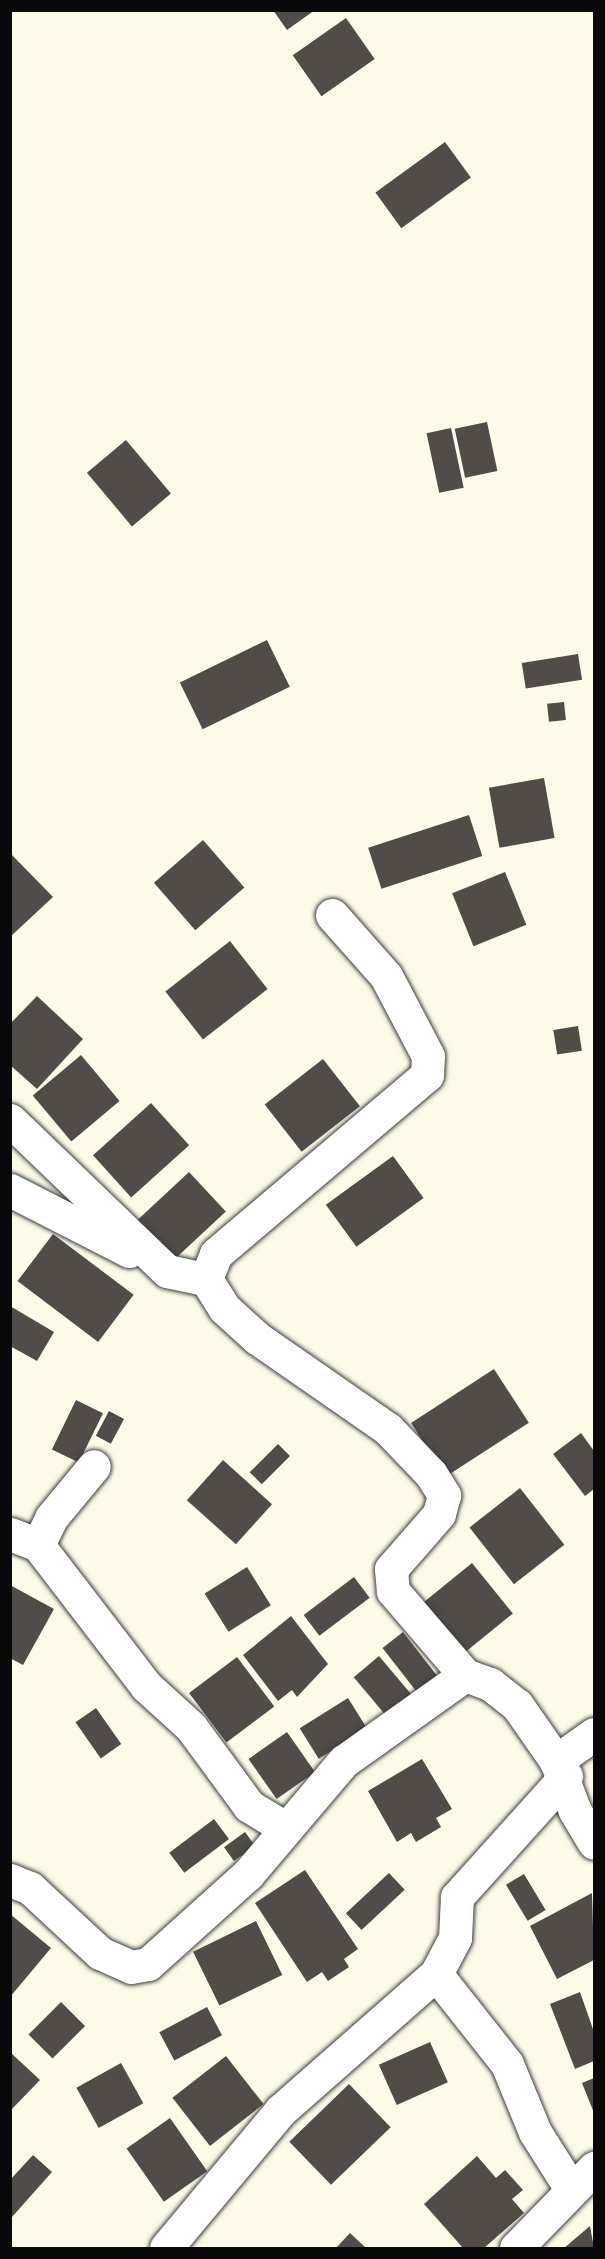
<!DOCTYPE html>
<style>
body{margin:0}
#map{position:relative;width:605px;height:2259px;overflow:hidden;background:#fdfbe8;font-family:Spectral,serif}
div>[style]{position:absolute}
.building>*{inset:0;background:#514c47;transform-origin:0 0}
.roads{filter:drop-shadow(0 0 2px #3c3c3c) drop-shadow(0 0 2px #3c3c3c)}
.street>*{height:33px;margin:-16.5px;padding:0 16.5px;transform-origin:16.5px;border-radius:16.5px;background:#fff}
span{translate:-50% -50%;white-space:nowrap;text-align:center;line-height:1.15;-webkit-text-stroke:6px #fff;paint-order:stroke}
.frame{position:absolute;inset:0;border:12px solid #090909;pointer-events:none}
</style>
<div id="map">
<div class="building">
<i style="clip-path:polygon(273px 10px,315px 10px,287px 30px)"></i>
<i style="left:346px;top:18px;width:50px;height:65px;rotate:55deg"></i>
<i style="left:445px;top:142px;width:44px;height:86px;rotate:54deg"></i>
<i style="left:487px;top:422px;width:50px;height:33px;rotate:78deg"></i>
<i style="left:451px;top:428px;width:61px;height:25px;rotate:78deg"></i>
<i style="left:126px;top:440px;width:70px;height:51px;rotate:50deg"></i>
<i style="left:267px;top:640px;width:52px;height:97px;rotate:64deg"></i>
<i style="left:578px;top:654px;width:26px;height:57px;rotate:81deg"></i>
<i style="left:564px;top:702px;width:18px;height:17px;rotate:84deg"></i>
<i style="left:544px;top:778px;width:61px;height:56px;rotate:80deg"></i>
<i style="left:469px;top:815px;width:43px;height:106px;rotate:72deg"></i>
<i style="left:203px;top:840px;width:63px;height:65px;rotate:49deg"></i>
<i style="clip-path:polygon(12px 855px,53px 897px,10px 937px,10px 856px)"></i>
<i style="left:505px;top:872px;width:57px;height:57px;rotate:68deg"></i>
<i style="left:230px;top:941px;width:61px;height:82px;rotate:52deg"></i>
<i style="clip-path:polygon(37px 996px,83px 1039px,37px 1089px,10px 1065px,10px 1024px)"></i>
<i style="left:578px;top:1026px;width:25px;height:25px;rotate:81deg"></i>
<i style="left:81px;top:1055px;width:60px;height:63px;rotate:50deg"></i>
<i style="left:323px;top:1059px;width:60px;height:74px;rotate:52deg"></i>
<i style="left:151px;top:1103px;width:57px;height:78px;rotate:48deg"></i>
<i style="left:393px;top:1156px;width:52px;height:83px;rotate:54deg"></i>
<i style="left:189px;top:1172px;width:54px;height:73px;rotate:47deg"></i>
<i style="left:53px;top:1234px;width:101px;height:59px;rotate:37deg"></i>
<i style="clip-path:polygon(10px 1306px,54px 1332px,37px 1361px,10px 1346px)"></i>
<i style="left:494px;top:1369px;width:64px;height:99px;rotate:57deg"></i>
<i style="left:76px;top:1400px;width:30px;height:55px;rotate:26deg"></i>
<i style="left:109px;top:1411px;width:17px;height:28px;rotate:28deg"></i>
<i style="clip-path:polygon(581px 1433px,594px 1451px,594px 1489px,585px 1496px,553px 1454px)"></i>
<i style="left:278px;top:1444px;width:17px;height:40px;rotate:45deg"></i>
<i style="left:223px;top:1460px;width:66px;height:54px;rotate:42deg"></i>
<i style="left:520px;top:1488px;width:72px;height:64px;rotate:52deg"></i>
<i style="left:472px;top:1563px;width:65px;height:63px;rotate:51deg"></i>
<i style="left:247px;top:1567px;width:45px;height:50px;rotate:58deg"></i>
<i style="left:354px;top:1577px;width:26px;height:63px;rotate:53deg"></i>
<i style="clip-path:polygon(10px 1585px,54px 1609px,23px 1665px,10px 1658px)"></i>
<i style="clip-path:polygon(291px 1616px,328px 1664px,297px 1697px,292px 1690px,278px 1701px,243px 1655px)"></i>
<i style="left:403px;top:1632px;width:56px;height:26px;rotate:52deg"></i>
<i style="left:379px;top:1656px;width:52px;height:33px;rotate:50deg"></i>
<i style="left:237px;top:1657px;width:62px;height:60px;rotate:53deg"></i>
<i style="left:348px;top:1698px;width:36px;height:57px;rotate:58deg"></i>
<i style="left:96px;top:1708px;width:44px;height:25px;rotate:55deg"></i>
<i style="left:287px;top:1732px;width:49px;height:47px;rotate:55deg"></i>
<i style="clip-path:polygon(422px 1759px,452px 1809px,436px 1818px,441px 1827px,416px 1842px,411px 1833px,397px 1842px,368px 1791px)"></i>
<i style="left:214px;top:1819px;width:25px;height:56px;rotate:53deg"></i>
<i style="left:245px;top:1832px;width:17px;height:26px;rotate:54deg"></i>
<i style="clip-path:polygon(305px 1870px,358px 1949px,344px 1959px,349px 1967px,328px 1981px,322px 1972px,307px 1982px,255px 1903px)"></i>
<i style="left:389px;top:1873px;width:23px;height:59px;rotate:47deg"></i>
<i style="left:524px;top:1874px;width:42px;height:21px;rotate:59deg"></i>
<i style="clip-path:polygon(592px 1893px,594px 1960px,557px 1979px,530px 1926px)"></i>
<i style="clip-path:polygon(10px 1914px,51px 1948px,10px 1997px)"></i>
<i style="left:256px;top:1921px;width:60px;height:70px;rotate:64deg"></i>
<i style="clip-path:polygon(580px 1992px,594px 2032px,594px 2061px,575px 2069px,550px 2004px)"></i>
<i style="left:61px;top:2002px;width:34px;height:46px;rotate:45deg"></i>
<i style="left:207px;top:2007px;width:32px;height:54px;rotate:62deg"></i>
<i style="left:430px;top:2042px;width:44px;height:56px;rotate:66deg"></i>
<i style="clip-path:polygon(10px 2052px,40px 2080px,10px 2111px)"></i>
<i style="left:226px;top:2056px;width:61px;height:68px;rotate:52deg"></i>
<i style="left:121px;top:2063px;width:46px;height:51px;rotate:61deg"></i>
<i style="clip-path:polygon(594px 2078px,594px 2113px,582px 2083px)"></i>
<i style="left:349px;top:2084px;width:60px;height:83px;rotate:46deg"></i>
<i style="left:170px;top:2118px;width:65px;height:53px;rotate:55deg"></i>
<i style="clip-path:polygon(33px 2155px,52px 2172px,12px 2217px,10px 2180px)"></i>
<i style="clip-path:polygon(477px 2156px,496px 2178px,505px 2170px,523px 2190px,512px 2199px,524px 2213px,484px 2248px,463px 2248px,424px 2204px)"></i>
<i style="clip-path:polygon(590px 2226px,594px 2248px,564px 2248px)"></i>
<i style="clip-path:polygon(350px 2233px,366px 2248px,336px 2248px)"></i>
</div>
<div class="roads">
<div class="street">
<i style="left:332px;top:915px;width:81px;rotate:48.5deg"></i>
<i style="left:386px;top:976px;width:90px;rotate:62.3deg"></i>
<i style="left:428px;top:1056px;width:19px;rotate:93deg"></i>
<i style="left:427px;top:1075px;width:277px;rotate:139.7deg"></i>
<i style="left:216px;top:1254px;width:27px;rotate:112deg"></i>
<i style="left:206px;top:1279px;width:34px;rotate:58deg"></i>
<i style="left:224px;top:1308px;width:45px;rotate:42.3deg"></i>
<i style="left:257px;top:1338px;width:160px;rotate:34.8deg"></i>
<i style="left:388px;top:1429px;width:62px;rotate:46.3deg"></i>
<i style="left:431px;top:1474px;width:25px;rotate:58deg"></i>
<i style="left:444px;top:1495px;width:20px;rotate:105deg"></i>
<i style="left:439px;top:1514px;width:73px;rotate:131.1deg"></i>
<i style="left:391px;top:1569px;width:22px;rotate:85deg"></i>
<i style="left:393px;top:1591px;width:111px;rotate:49.4deg"></i>
<i style="left:10px;top:1120px;width:218px;rotate:43.9deg"></i>
<i style="left:167px;top:1271px;width:40px;rotate:12deg"></i>
<i style="left:10px;top:1190px;width:134px;rotate:27.1deg"></i>
<i style="left:10px;top:1534px;width:30px;rotate:21deg"></i>
<i style="left:38px;top:1545px;width:178px;rotate:52.5deg"></i>
<i style="left:146px;top:1686px;width:61px;rotate:42.3deg"></i>
<i style="left:191px;top:1727px;width:98px;rotate:53.7deg"></i>
<i style="left:249px;top:1806px;width:42px;rotate:31.4deg"></i>
<i style="left:38px;top:1545px;width:30px;rotate:-64deg"></i>
<i style="left:51px;top:1518px;width:67px;rotate:-50.4deg"></i>
<i style="left:594px;top:1734px;width:47px;rotate:144.6deg"></i>
<i style="left:556px;top:1761px;width:53px;rotate:69.2deg"></i>
<i style="left:575px;top:1811px;width:37px;rotate:59deg"></i>
<i style="left:10px;top:1880px;width:22px;rotate:22deg"></i>
<i style="left:30px;top:1888px;width:96px;rotate:42.9deg"></i>
<i style="left:100px;top:1953px;width:34px;rotate:24deg"></i>
<i style="left:131px;top:1967px;width:17px;rotate:-10deg"></i>
<i style="left:148px;top:1964px;width:135px;rotate:-42deg"></i>
<i style="left:248px;top:1874px;width:148px;rotate:-49.7deg"></i>
<i style="left:344px;top:1761px;width:148px;rotate:-35.4deg"></i>
<i style="left:465px;top:1675px;width:27px;rotate:20deg"></i>
<i style="left:490px;top:1684px;width:34px;rotate:38deg"></i>
<i style="left:517px;top:1705px;width:68px;rotate:55.1deg"></i>
<i style="left:436px;top:1974px;width:115px;rotate:51.7deg"></i>
<i style="left:507px;top:2064px;width:74px;rotate:67.6deg"></i>
<i style="left:535px;top:2132px;width:67px;rotate:57.7deg"></i>
<i style="left:166px;top:2248px;width:178px;rotate:-50.2deg"></i>
<i style="left:280px;top:2111px;width:208px;rotate:-41.3deg"></i>
<i style="left:436px;top:1974px;width:41px;rotate:-62.2deg"></i>
<i style="left:455px;top:1938px;width:41px;rotate:-87.2deg"></i>
<i style="left:457px;top:1897px;width:163px;rotate:-48deg"></i>
<i style="left:516px;top:2248px;width:112px;rotate:-45.7deg"></i>
</div>
</div>
<div class="frame"></div>
</div>
